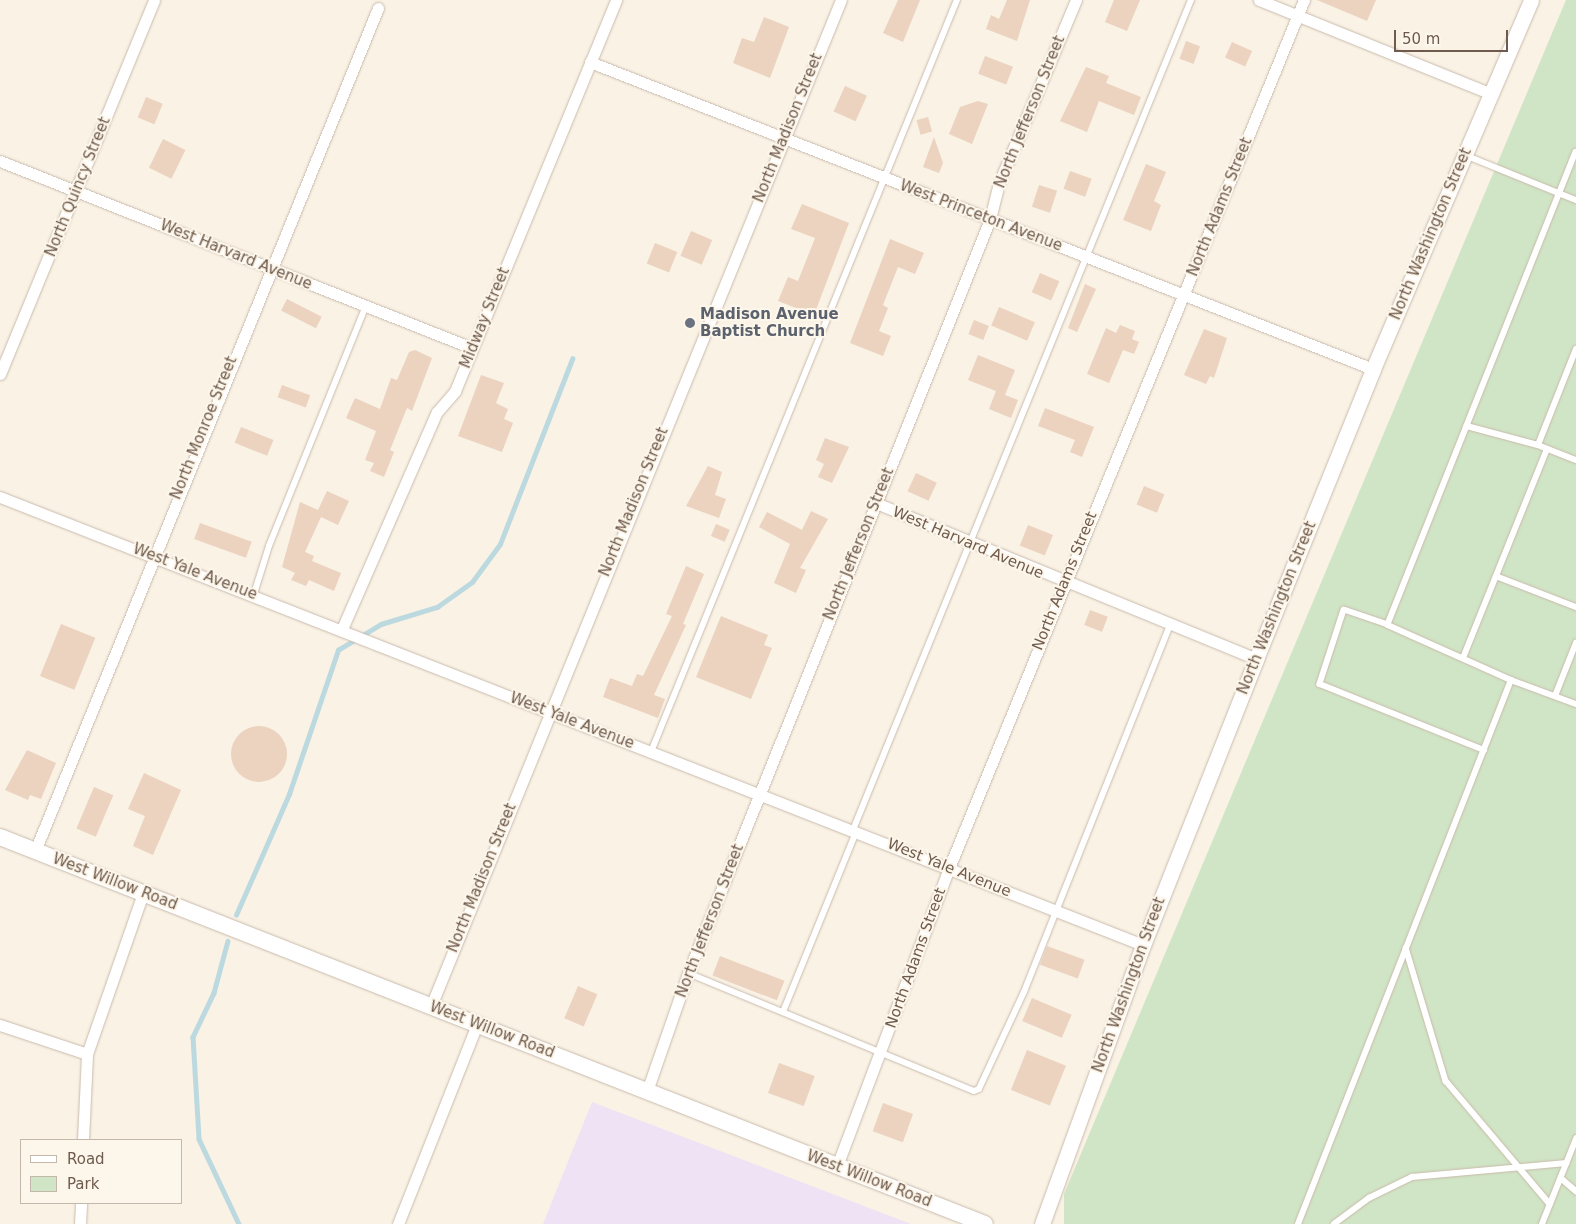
<!DOCTYPE html>
<style>
body{margin:0}
#map{position:relative;width:1576px;height:1224px;overflow:hidden;background:#f9f2e5;font-family:"DejaVu Sans",sans-serif}
div>[style]{position:absolute}
.education>*{inset:0;background:#efe2f5}
.green>*{inset:0;background:#d0e5c5}
.stream>*{height:4.5px;margin:-2.25px;padding:0 2.25px;transform-origin:2.25px;border-radius:2.25px;background:#bcd9e0}
.building>*{inset:0;background:#ebd3c0;transform-origin:0 0}
.round{border-radius:50%}
.roads{filter:drop-shadow(0 0 1px #c9baac) drop-shadow(0 0 1px #c9baac)}
.service>*{height:5.5px;margin:-2.75px;padding:0 2.75px;transform-origin:2.75px;border-radius:2.75px;background:#fff}
.minor>*{height:11px;margin:-5.5px;padding:0 5.5px;transform-origin:5.5px;border-radius:5.5px;background:#fff}
.tertiary>*{height:15px;margin:-7.5px;padding:0 7.5px;transform-origin:7.5px;border-radius:7.5px;background:#fff}
.secondary>*{height:16px;margin:-8px;padding:0 8px;transform-origin:8px;border-radius:8px;background:#fff}
.dots>*{width:14px;height:14px;translate:-50% -50%;box-sizing:border-box;border:2px solid #fdf6ea;border-radius:50%}
span{translate:-50% -50%;white-space:nowrap;text-align:center;line-height:1.15;-webkit-text-stroke:4px #fdf6ea;paint-order:stroke}
.street-label{font-size:15px;color:#6f5b4d}
.worship-label{font-size:15px;color:#5b616d;font-weight:700}
.left{translate:0 -50%;text-align:left}
.legend{position:absolute;left:20px;top:1139px;width:162px;height:65px;box-sizing:border-box;background:#fdf6ea;border:1px solid #c4b8ab;margin:0;padding:6px 9px;list-style:none;font-size:15px;color:#6f5b4d}
.legend li{display:flex;align-items:center;gap:10px;height:25px}
.legend b{width:25px;border:1px solid #c4b8ab}
.scale{position:absolute;left:1394px;top:30px;width:114px;height:22px;box-sizing:border-box;border:2px solid #6f5b4d;border-top:0;padding-left:6px;font-size:15px;line-height:18px;white-space:nowrap;color:#6f5b4d;-webkit-text-stroke:4px #fdf6ea;paint-order:stroke}
</style>
<div id="map">
<div class="education">
<i style="clip-path:polygon(592px 1102px,911px 1224px,543px 1224px)"></i>
</div>
<div class="green">
<i style="clip-path:polygon(1566px 0,1576px 0,1576px 1224px,1064px 1224px,1064px 1194px)"></i>
</div>
<div class="stream">
<i style="left:236px;top:915px;width:132px;rotate:-66.3deg"></i>
<i style="left:289px;top:794px;width:152px;rotate:-71.2deg"></i>
<i style="left:338px;top:650px;width:50px;rotate:-31.2deg"></i>
<i style="left:381px;top:624px;width:59px;rotate:-16.9deg"></i>
<i style="left:437px;top:607px;width:43px;rotate:-35.5deg"></i>
<i style="left:472px;top:582px;width:47px;rotate:-53.6deg"></i>
<i style="left:500px;top:544px;width:199px;rotate:-68.7deg"></i>
<i style="left:228px;top:941px;width:54px;rotate:105.1deg"></i>
<i style="left:214px;top:993px;width:49px;rotate:115.5deg"></i>
<i style="left:193px;top:1037px;width:102px;rotate:86.6deg"></i>
<i style="left:199px;top:1139px;width:94px;rotate:64.8deg"></i>
</div>
<div class="building">
<i style="clip-path:polygon(898px 0,920px 0,903px 42px,883px 33px)"></i>
<i style="clip-path:polygon(1007px 0,1030px 0,1017px 41px,986px 29px,991px 15px,999px 19px)"></i>
<i style="clip-path:polygon(1114px 0,1140px 0,1127px 31px,1105px 22px)"></i>
<i style="clip-path:polygon(1317px 0,1376px 0,1367px 21px)"></i>
<i style="clip-path:polygon(764px 17px,789px 27px,770px 78px,733px 63px,742px 38px,754px 42px)"></i>
<i style="left:1186px;top:41px;width:15px;height:19px;rotate:20deg"></i>
<i style="left:1232px;top:42px;width:22px;height:17px;rotate:24deg"></i>
<i style="left:985px;top:56px;width:30px;height:19px;rotate:21deg"></i>
<i style="clip-path:polygon(1086px 67px,1109px 76px,1106px 83px,1141px 97px,1134px 115px,1099px 101px,1087px 132px,1060px 121px)"></i>
<i style="left:845px;top:86px;width:24px;height:28px;rotate:24deg"></i>
<i style="left:146px;top:97px;width:18px;height:22px;rotate:22deg"></i>
<i style="clip-path:polygon(978px 101px,988px 104px,972px 144px,949px 134px,960px 107px)"></i>
<i style="left:928px;top:117px;width:15px;height:12px;rotate:74deg"></i>
<i style="clip-path:polygon(934px 137px,943px 163px,939px 173px,923px 167px)"></i>
<i style="left:163px;top:139px;width:25px;height:32px;rotate:26deg"></i>
<i style="clip-path:polygon(1146px 164px,1166px 172px,1154px 201px,1161px 205px,1151px 231px,1123px 220px)"></i>
<i style="left:1070px;top:171px;width:23px;height:19px;rotate:20deg"></i>
<i style="left:1039px;top:185px;width:19px;height:23px;rotate:18deg"></i>
<i style="clip-path:polygon(802px 204px,849px 223px,814px 315px,778px 301px,788px 277px,798px 281px,815px 238px,791px 229px)"></i>
<i style="left:691px;top:231px;width:23px;height:27px;rotate:23deg"></i>
<i style="clip-path:polygon(890px 239px,924px 253px,915px 274px,898px 267px,883px 305px,888px 308px,879px 331px,891px 336px,883px 356px,850px 343px)"></i>
<i style="left:655px;top:243px;width:24px;height:22px;rotate:22deg"></i>
<i style="left:1040px;top:273px;width:21px;height:21px;rotate:23deg"></i>
<i style="clip-path:polygon(1085px 284px,1096px 289px,1077px 332px,1068px 328px)"></i>
<i style="left:287px;top:299px;width:39px;height:13px;rotate:27deg"></i>
<i style="left:999px;top:307px;width:39px;height:20px;rotate:23deg"></i>
<i style="left:974px;top:320px;width:16px;height:15px;rotate:22deg"></i>
<i style="clip-path:polygon(1120px 325px,1135px 331px,1132px 339px,1139px 342px,1134px 354px,1123px 350px,1109px 383px,1087px 374px,1106px 328px,1116px 333px)"></i>
<i style="clip-path:polygon(1204px 329px,1227px 338px,1214px 378px,1210px 376px,1206px 384px,1184px 375px)"></i>
<i style="clip-path:polygon(415px 350px,432px 358px,412px 411px,407px 408px,390px 450px,394px 452px,384px 477px,370px 471px,374px 463px,365px 460px,376px 431px,346px 418px,355px 398px,380px 409px,391px 378px,397px 380px,409px 352px)"></i>
<i style="clip-path:polygon(978px 355px,1015px 370px,1005px 395px,1018px 400px,1011px 418px,989px 409px,996px 391px,968px 380px)"></i>
<i style="clip-path:polygon(481px 375px,504px 383px,496px 403px,508px 409px,504px 419px,513px 423px,502px 452px,458px 436px)"></i>
<i style="left:282px;top:385px;width:30px;height:13px;rotate:20deg"></i>
<i style="clip-path:polygon(1045px 408px,1094px 427px,1082px 457px,1070px 452px,1075px 440px,1038px 426px)"></i>
<i style="left:241px;top:427px;width:35px;height:17px;rotate:22deg"></i>
<i style="clip-path:polygon(825px 438px,849px 447px,832px 483px,818px 477px,824px 464px,816px 460px)"></i>
<i style="clip-path:polygon(708px 466px,722px 472px,715px 495px,726px 499px,719px 518px,686px 506px)"></i>
<i style="left:916px;top:473px;width:23px;height:20px;rotate:25deg"></i>
<i style="left:1144px;top:486px;width:22px;height:20px;rotate:22deg"></i>
<i style="clip-path:polygon(327px 491px,349px 501px,338px 525px,321px 517px,305px 552px,314px 556px,312px 561px,341px 573px,334px 591px,309px 580px,306px 586px,291px 580px,295px 573px,282px 567px,300px 502px,318px 510px)"></i>
<i style="clip-path:polygon(811px 511px,828px 519px,800px 568px,806px 570px,796px 593px,774px 583px,790px 544px,759px 527px,767px 512px,802px 530px)"></i>
<i style="left:200px;top:523px;width:55px;height:17px;rotate:20deg"></i>
<i style="left:716px;top:524px;width:15px;height:13px;rotate:23deg"></i>
<i style="left:1028px;top:525px;width:27px;height:22px;rotate:22deg"></i>
<i style="clip-path:polygon(686px 566px,704px 574px,683px 624px,686px 625px,654px 695px,665px 699px,658px 718px,603px 697px,610px 678px,632px 686px,637px 674px,643px 676px,672px 616px,666px 614px)"></i>
<i style="left:1090px;top:610px;width:19px;height:16px;rotate:21deg"></i>
<i style="clip-path:polygon(721px 616px,768px 635px,764px 645px,772px 648px,751px 699px,696px 677px)"></i>
<i style="left:61px;top:624px;width:37px;height:56px;rotate:22deg"></i>
<i class="round" style="left:231px;top:726px;width:56px;height:56px"></i>
<i style="clip-path:polygon(27px 750px,56px 763px,41px 799px,30px 795px,28px 800px,5px 790px)"></i>
<i style="clip-path:polygon(144px 773px,181px 790px,153px 855px,133px 846px,145px 816px,128px 809px)"></i>
<i style="left:94px;top:787px;width:21px;height:45px;rotate:23deg"></i>
<i style="left:1047px;top:946px;width:40px;height:20px;rotate:20deg"></i>
<i style="left:720px;top:956px;width:69px;height:21px;rotate:21deg"></i>
<i style="left:578px;top:986px;width:21px;height:35px;rotate:23deg"></i>
<i style="left:1032px;top:998px;width:43px;height:25px;rotate:23deg"></i>
<i style="left:1027px;top:1050px;width:42px;height:43px;rotate:22deg"></i>
<i style="left:779px;top:1063px;width:38px;height:32px;rotate:20deg"></i>
<i style="left:883px;top:1103px;width:32px;height:30px;rotate:20deg"></i>
</div>
<div class="roads">
<div class="service">
<i style="left:1576px;top:152px;width:295px;rotate:111.7deg"></i>
<i style="left:1467px;top:426px;width:73px;rotate:15deg"></i>
<i style="left:1538px;top:445px;width:103px;rotate:-68.4deg"></i>
<i style="left:1465px;top:155px;width:120px;rotate:22.1deg"></i>
<i style="left:1467px;top:426px;width:214px;rotate:111.7deg"></i>
<i style="left:1388px;top:625px;width:46px;rotate:-161.2deg"></i>
<i style="left:1344px;top:610px;width:78px;rotate:108deg"></i>
<i style="left:1320px;top:684px;width:177px;rotate:21.9deg"></i>
<i style="left:1538px;top:445px;width:41px;rotate:21.5deg"></i>
<i style="left:1496px;top:576px;width:86px;rotate:21.2deg"></i>
<i style="left:254px;top:594px;width:50px;rotate:-72.6deg"></i>
<i style="left:269px;top:546px;width:259px;rotate:-68deg"></i>
<i style="left:1388px;top:625px;width:135px;rotate:24.1deg"></i>
<i style="left:1463px;top:658px;width:225px;rotate:-68.1deg"></i>
<i style="left:1555px;top:696px;width:57px;rotate:-68.4deg"></i>
<i style="left:651px;top:752px;width:812px;rotate:-67.86deg"></i>
<i style="left:853px;top:830px;width:896px;rotate:-67.84deg"></i>
<i style="left:1406px;top:948px;width:139px;rotate:73.3deg"></i>
<i style="left:1446px;top:1081px;width:161px;rotate:49.8deg"></i>
<i style="left:688px;top:973px;width:309px;rotate:22.4deg"></i>
<i style="left:974px;top:1091px;width:5px;rotate:-22deg"></i>
<i style="left:979px;top:1089px;width:107px;rotate:-65.1deg"></i>
<i style="left:1024px;top:992px;width:395px;rotate:-68.3deg"></i>
<i style="left:783px;top:1012px;width:194px;rotate:-67.9deg"></i>
<i style="left:1561px;top:1178px;width:20px;rotate:41deg"></i>
<i style="left:1298px;top:1224px;width:584px;rotate:-68.62deg"></i>
<i style="left:1511px;top:680px;width:69px;rotate:20.3deg"></i>
<i style="left:1334px;top:1224px;width:44px;rotate:-36.6deg"></i>
<i style="left:1369px;top:1198px;width:48px;rotate:-26deg"></i>
<i style="left:1412px;top:1177px;width:155px;rotate:-5.2deg"></i>
<i style="left:1542px;top:1224px;width:92px;rotate:-68.2deg"></i>
</div>
<div class="minor">
<i style="left:1259px;top:0;width:251px;rotate:22deg"></i>
<i style="left:590px;top:62px;width:841px;rotate:21.41deg"></i>
<i style="left:0;top:161px;width:508px;rotate:21.61deg"></i>
<i style="left:0;top:374px;width:404px;rotate:-67.6deg"></i>
<i style="left:0;top:497px;width:1228px;rotate:21.4deg"></i>
<i style="left:876px;top:503px;width:411px;rotate:22.3deg"></i>
<i style="left:342px;top:629px;width:237px;rotate:-66.4deg"></i>
<i style="left:437px;top:412px;width:28px;rotate:-49deg"></i>
<i style="left:455px;top:391px;width:423px;rotate:-67.6deg"></i>
<i style="left:35px;top:851px;width:910px;rotate:-67.86deg"></i>
<i style="left:431px;top:1006px;width:1086px;rotate:-67.83deg"></i>
<i style="left:0;top:1025px;width:92px;rotate:18.4deg"></i>
<i style="left:647px;top:1091px;width:125px;rotate:-70.8deg"></i>
<i style="left:688px;top:973px;width:812px;rotate:-68.17deg"></i>
<i style="left:990px;top:219px;width:37px;rotate:-76deg"></i>
<i style="left:999px;top:183px;width:199px;rotate:-67.2deg"></i>
<i style="left:83px;top:1140px;width:86px;rotate:-87.3deg"></i>
<i style="left:87px;top:1054px;width:170px;rotate:-70.8deg"></i>
<i style="left:837px;top:1166px;width:318px;rotate:-69.4deg"></i>
<i style="left:949px;top:868px;width:938px;rotate:-67.76deg"></i>
<i style="left:80px;top:1224px;width:21px;rotate:-87deg"></i>
<i style="left:398px;top:1224px;width:215px;rotate:-68.4deg"></i>
</div>
<div class="tertiary">
<i style="left:1042px;top:1224px;width:297px;rotate:-70.1deg"></i>
<i style="left:1143px;top:945px;width:308px;rotate:-68.4deg"></i>
<i style="left:1256px;top:659px;width:313px;rotate:-68deg"></i>
<i style="left:1373px;top:369px;width:401px;rotate:-66.8deg"></i>
</div>
<div class="secondary">
<i style="left:0;top:837px;width:1058px;rotate:21.45deg"></i>
</div>
</div>
<div class="dots">
<i style="left:690px;top:323px;background:#6b7280"></i>
</div>
<div class="street-label">
<span style="left:1030px;top:112px;rotate:-68deg">North Jefferson Street</span>
<span style="left:788px;top:128px;rotate:-68deg">North Madison Street</span>
<span style="left:78px;top:187px;rotate:-68deg">North Quincy Street</span>
<span style="left:1220px;top:207px;rotate:-68deg">North Adams Street</span>
<span style="left:981px;top:216px;rotate:21deg">West Princeton Avenue</span>
<span style="left:1431px;top:234px;rotate:-67deg">North Washington Street</span>
<span style="left:236px;top:255px;rotate:22deg">West Harvard Avenue</span>
<span style="left:485px;top:318px;rotate:-68deg">Midway Street</span>
<span style="left:204px;top:428px;rotate:-68deg">North Monroe Street</span>
<span style="left:634px;top:502px;rotate:-68deg">North Madison Street</span>
<span style="left:968px;top:543px;rotate:23deg">West Harvard Avenue</span>
<span style="left:859px;top:544px;rotate:-68deg">North Jefferson Street</span>
<span style="left:195px;top:572px;rotate:21deg">West Yale Avenue</span>
<span style="left:1065px;top:581px;rotate:-68deg">North Adams Street</span>
<span style="left:1277px;top:608px;rotate:-68deg">North Washington Street</span>
<span style="left:572px;top:721px;rotate:21deg">West Yale Avenue</span>
<span style="left:949px;top:868px;rotate:22deg">West Yale Avenue</span>
<span style="left:482px;top:878px;rotate:-68deg">North Madison Street</span>
<span style="left:115px;top:882px;rotate:21deg">West Willow Road</span>
<span style="left:710px;top:921px;rotate:-69deg">North Jefferson Street</span>
<span style="left:916px;top:958px;rotate:-70deg">North Adams Street</span>
<span style="left:1129px;top:985px;rotate:-70deg">North Washington Street</span>
<span style="left:492px;top:1030px;rotate:21deg">West Willow Road</span>
<span style="left:869px;top:1179px;rotate:21deg">West Willow Road</span>
</div>
<div class="worship-label">
<span class="left" style="left:700px;top:323px">Madison Avenue<br>Baptist Church</span>
</div>
<ul class="legend">
<li><b style="height:6px;background:#fff"></b>Road</li>
<li><b style="height:14px;background:#d0e5c5"></b>Park</li>
</ul>
<div class="scale">50 m</div>
</div>
